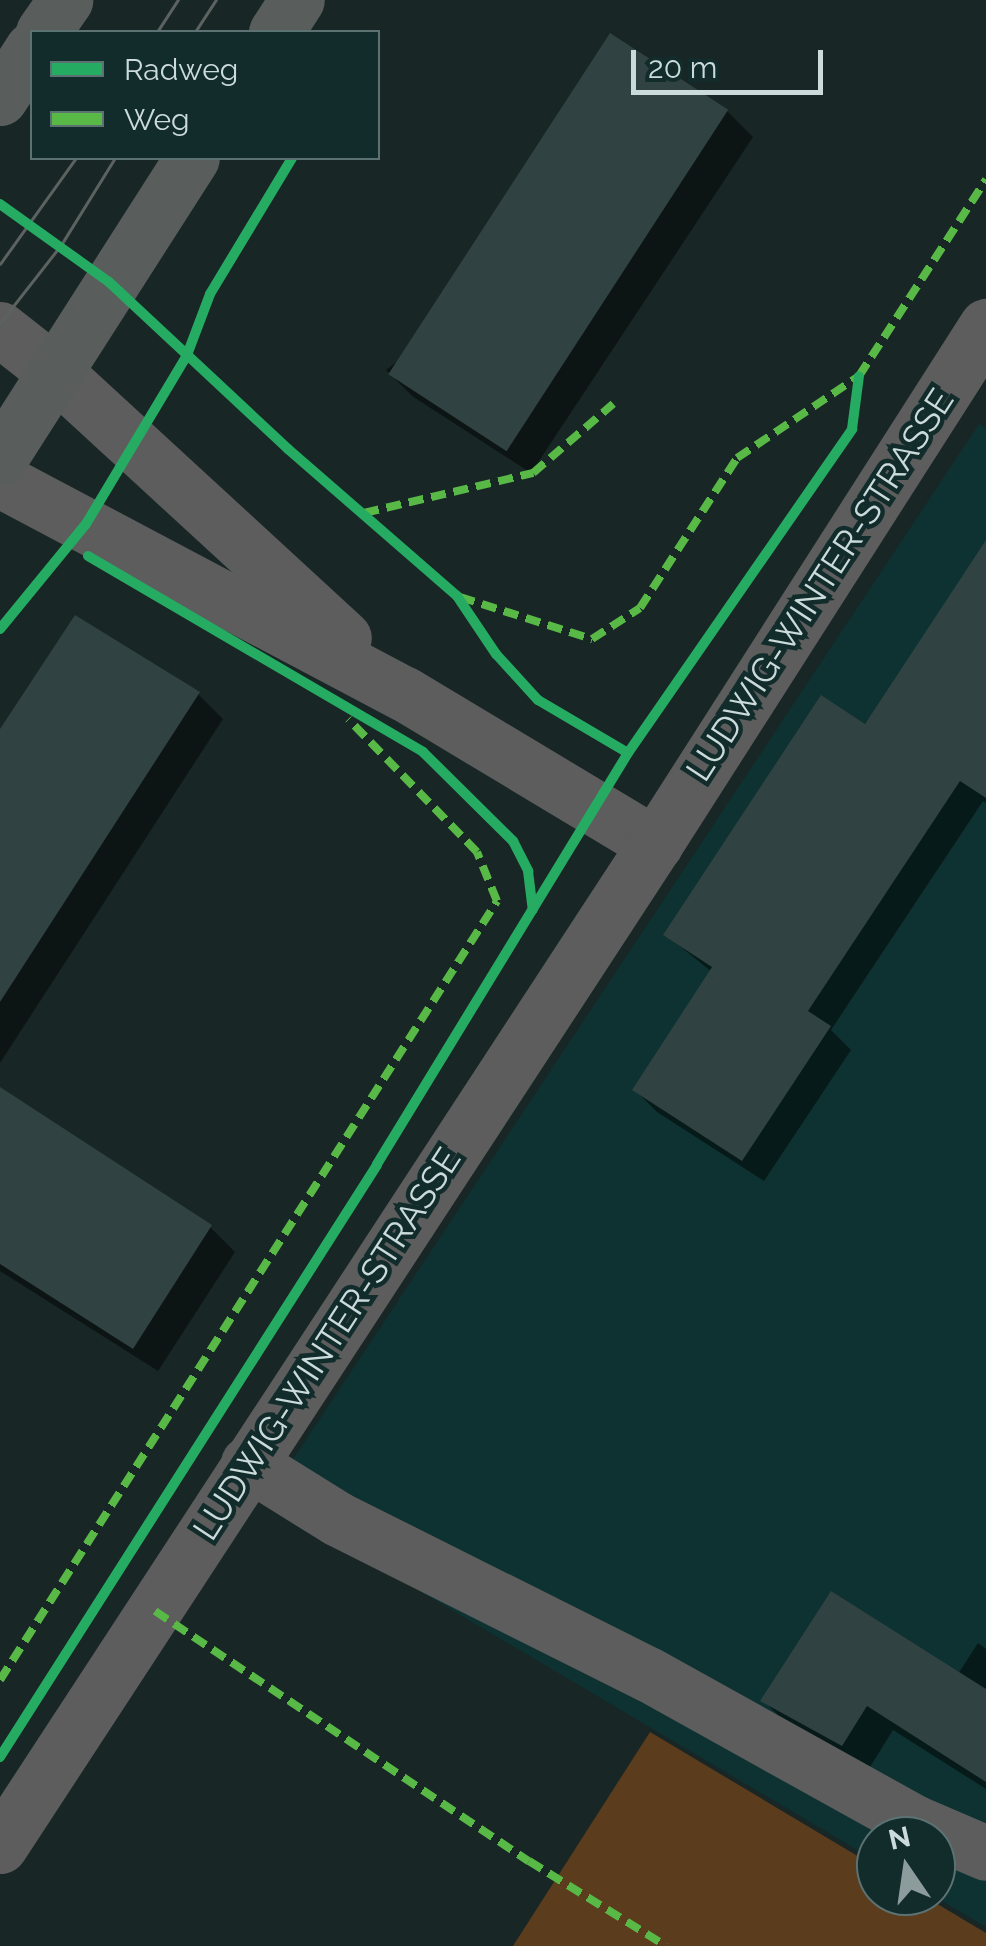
<!DOCTYPE html>
<style>
body{margin:0}
#map{position:relative;width:986px;height:1946px;overflow:hidden;background:#182626;font-family:Raleway,sans-serif}
div>[style]{position:absolute}
.built>*{inset:0;background:#0e3131}
.green>*{inset:0;background:#5b3c1d}
.shadow>*{inset:0;background:#0007}
.building>*{inset:0;background:#304242;transform-origin:0 0}
.minor>*{height:55px;margin:-27.5px;padding:0 27.5px;transform-origin:27.5px;border-radius:27.5px;background:#5c5d5c}
.major>*{height:55px;margin:-27.5px;padding:0 27.5px;transform-origin:27.5px;border-radius:27.5px;background:#595e5d}
.tram>*{height:2.5px;margin:-1.25px;padding:0 1.25px;transform-origin:1.25px;border-radius:1.25px;background:#5b6260}
.quiet>*{height:8px;margin-top:-4px;transform-origin:0;background:repeating-linear-gradient(90deg,#58b947 0 15px,transparent 0 23px)}
.cycleway>*{height:10px;margin:-5px;padding:0 5px;transform-origin:5px;border-radius:5px;background:#26ab63}
span{translate:-50% -50%;white-space:nowrap;text-align:center;line-height:1.15;-webkit-text-stroke:9px #122c2c;paint-order:stroke}
.street-label{font-size:35px;color:#cbdada}
.legend{position:absolute;left:30px;top:30px;width:350px;height:130px;box-sizing:border-box;background:#122c2c;border:2px solid #5c7272;margin:0;padding:12px 18px;list-style:none;font-size:30px;color:#cbdada}
.legend li{display:flex;align-items:center;gap:20px;height:50px}
.legend b{width:50px;border:2px solid #5c7272}
.north{position:absolute;left:856px;top:1816px;width:100px;height:100px;box-sizing:border-box;background:#122c2c;border:2px solid #5c7272;border-radius:50%;rotate:347deg;font-size:28px;font-weight:700;line-height:40px;text-align:center;color:#cbdada}
.north::after{content:'';display:block;margin:auto;width:35px;height:45px;background:#8c9b9b;clip-path:polygon(50% 0,100% 100%,50% 72%,0 100%)}
.scale{position:absolute;left:631px;top:50px;width:192px;height:45px;box-sizing:border-box;border:5px solid #cbdada;border-top:0;padding-left:12px;font-size:30px;line-height:35px;white-space:nowrap;color:#cbdada;-webkit-text-stroke:8px #122c2c;paint-order:stroke}
</style>
<div id="map">
<div class="built">
<i style="clip-path:polygon(979px 424px,986px 428px,986px 1927px,934px 1896px,936px 1836px,876px 1836px,876px 1861px,266px 1500px)"></i>
</div>
<div class="green">
<i style="clip-path:polygon(650px 1732px,876px 1867px,876px 1896px,924px 1896px,986px 1933px,986px 1946px,513px 1946px)"></i>
</div>
<div class="shadow">
<i style="clip-path:polygon(727px 111px,753px 137px,531px 473px,412px 396px,386px 370px)"></i>
<i style="clip-path:polygon(986px 595px,986px 803px,983px 801px,831px 1030px,851px 1050px,764px 1181px,657px 1112px,635px 1090px,712px 972px,666px 935px)"></i>
<i style="clip-path:polygon(198px 694px,223px 719px,0 1063px,0 734px)"></i>
<i style="clip-path:polygon(0 1090px,210px 1227px,235px 1252px,158px 1371px,0 1271px)"></i>
<i style="clip-path:polygon(978px 1643px,986px 1649px,986px 1789px,893px 1730px,868px 1770px,789px 1726px,763px 1700px,958px 1674px)"></i>
</div>
<div class="building">
<i style="left:610px;top:33px;width:141px;height:407px;rotate:33deg"></i>
<i style="clip-path:polygon(986px 540px,986px 798px,960px 781px,808px 1011px,831px 1026px,742px 1161px,632px 1090px,712px 967px,663px 935px,821px 695px,865px 724px)"></i>
<i style="clip-path:polygon(75px 615px,200px 692px,0 1002px,0 729px)"></i>
<i style="clip-path:polygon(0 1087px,212px 1225px,133px 1349px,0 1264px)"></i>
<i style="clip-path:polygon(831px 1591px,986px 1689px,986px 1782px,867px 1706px,842px 1746px,760px 1701px)"></i>
</div>
<div class="minor">
<i style="left:0;top:329px;width:71px;rotate:38.2deg"></i>
<i style="left:56px;top:373px;width:391px;rotate:42.6deg"></i>
<i style="left:0;top:480px;width:458px;rotate:27.9deg"></i>
<i style="left:405px;top:694px;width:292px;rotate:31deg"></i>
<i style="left:248px;top:1463px;width:106px;rotate:31.9deg"></i>
<i style="left:338px;top:1519px;width:347px;rotate:26.6deg"></i>
<i style="left:648px;top:1674px;width:304px;rotate:29.1deg"></i>
<i style="left:914px;top:1822px;width:78px;rotate:23.3deg"></i>
<i style="left:0;top:1846px;width:1197px;rotate:-56.83deg"></i>
<i style="left:655px;top:844px;width:615px;rotate:-57.42deg"></i>
</div>
<div class="major">
<i style="left:43px;top:32px;width:39px;rotate:-55deg"></i>
<i style="left:276px;top:32px;width:38px;rotate:-57deg"></i>
<i style="left:0;top:98px;width:59px;rotate:-56.9deg"></i>
<i style="left:0;top:458px;width:356px;rotate:-57.4deg"></i>
</div>
<div class="tram">
<i style="left:157px;top:32px;width:38px;rotate:-57deg"></i>
<i style="left:195px;top:32px;width:38px;rotate:-57deg"></i>
<i style="left:0;top:264px;width:130px;rotate:-54.4deg"></i>
<i style="left:0;top:323px;width:99px;rotate:-52deg"></i>
<i style="left:61px;top:245px;width:102px;rotate:-58.2deg"></i>
</div>
<div class="quiet">
<i style="left:364px;top:513px;width:174px;rotate:-13.3deg"></i>
<i style="left:533px;top:473px;width:106px;rotate:-40.8deg"></i>
<i style="left:460px;top:597px;width:139px;rotate:17.7deg"></i>
<i style="left:592px;top:639px;width:57px;rotate:-32.9deg"></i>
<i style="left:640px;top:608px;width:179px;rotate:-57.1deg"></i>
<i style="left:737px;top:458px;width:147px;rotate:-33.9deg"></i>
<i style="left:859px;top:376px;width:234px;rotate:-57.1deg"></i>
<i style="left:155px;top:1611px;width:450px;rotate:33.8deg"></i>
<i style="left:529px;top:1861px;width:161px;rotate:31.8deg"></i>
<i style="left:0;top:1680px;width:924px;rotate:-57.46deg"></i>
<i style="left:497px;top:901px;width:53px;rotate:-112.2deg"></i>
<i style="left:477px;top:852px;width:185px;rotate:-134.1deg"></i>
</div>
<div class="cycleway">
<i style="left:0;top:204px;width:134px;rotate:35.6deg"></i>
<i style="left:109px;top:282px;width:245px;rotate:43deg"></i>
<i style="left:288px;top:449px;width:224px;rotate:41deg"></i>
<i style="left:457px;top:596px;width:70px;rotate:56.1deg"></i>
<i style="left:496px;top:654px;width:62px;rotate:47.6deg"></i>
<i style="left:538px;top:700px;width:104px;rotate:30.5deg"></i>
<i style="left:628px;top:753px;width:482px;rotate:121.4deg"></i>
<i style="left:377px;top:1165px;width:702px;rotate:122.49deg"></i>
<i style="left:88px;top:556px;width:388px;rotate:30.3deg"></i>
<i style="left:423px;top:752px;width:127px;rotate:44.7deg"></i>
<i style="left:513px;top:841px;width:34px;rotate:63deg"></i>
<i style="left:528px;top:871px;width:39px;rotate:83deg"></i>
<i style="left:0;top:629px;width:136px;rotate:-50.7deg"></i>
<i style="left:86px;top:524px;width:197px;rotate:-59.1deg"></i>
<i style="left:187px;top:355px;width:65px;rotate:-69.3deg"></i>
<i style="left:210px;top:294px;width:159px;rotate:-58.9deg"></i>
<i style="left:628px;top:753px;width:394px;rotate:-55.3deg"></i>
<i style="left:852px;top:429px;width:53px;rotate:-82.5deg"></i>
</div>
<div class="street-label">
<span style="left:820px;top:585px;rotate:-57deg">LUDWIG-WINTER-STRASSE</span>
<span style="left:327px;top:1344px;rotate:-57deg">LUDWIG-WINTER-STRASSE</span>
</div>
<ul class="legend">
<li><b style="height:12px;background:#26ab63"></b>Radweg</li>
<li><b style="height:12px;background:#58b947"></b>Weg</li>
</ul>
<div class="north">N</div>
<div class="scale">20 m</div>
</div>
